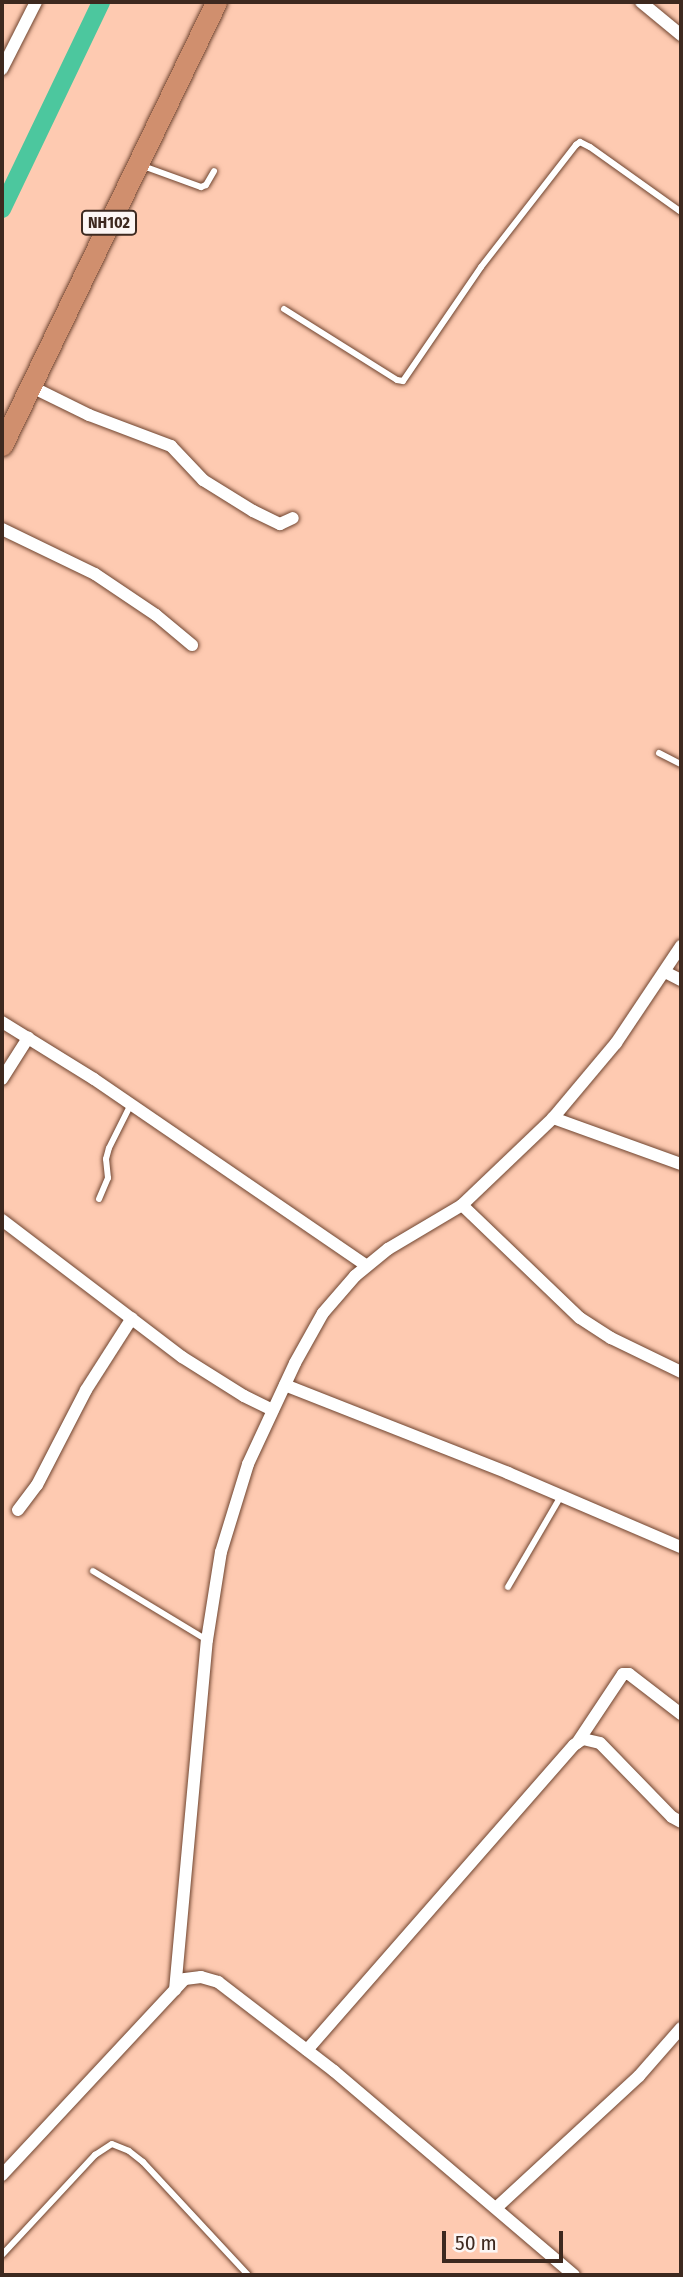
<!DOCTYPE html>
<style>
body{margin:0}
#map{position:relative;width:683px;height:2277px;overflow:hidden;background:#fecab1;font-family:"Fira Sans Condensed",sans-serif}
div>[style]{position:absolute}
.canal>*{height:18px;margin:-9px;padding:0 9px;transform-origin:9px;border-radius:9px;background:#4cc79e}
.roads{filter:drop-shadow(0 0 2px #6f442f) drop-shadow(0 0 2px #6f442f)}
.service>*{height:6px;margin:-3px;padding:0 3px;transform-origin:3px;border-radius:3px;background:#fff}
.minor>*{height:12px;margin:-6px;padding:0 6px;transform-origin:6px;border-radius:6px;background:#fff}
.trunk>*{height:21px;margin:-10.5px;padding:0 10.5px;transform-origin:10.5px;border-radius:10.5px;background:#d08f6e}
span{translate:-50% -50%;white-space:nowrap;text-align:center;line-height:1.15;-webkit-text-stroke:7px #fcf6f4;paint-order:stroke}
.shield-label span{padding:2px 5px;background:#fcf6f4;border:2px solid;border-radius:5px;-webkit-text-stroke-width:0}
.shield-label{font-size:16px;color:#3d291f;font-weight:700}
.frame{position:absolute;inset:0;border:4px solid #3d291f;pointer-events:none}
.scale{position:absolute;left:442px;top:2231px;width:121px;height:32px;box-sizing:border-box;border:4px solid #3d291f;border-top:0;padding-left:9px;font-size:21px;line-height:24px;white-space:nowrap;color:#3d291f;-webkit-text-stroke:5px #fcf6f4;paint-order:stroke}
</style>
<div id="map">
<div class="canal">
<i style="left:2px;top:209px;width:229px;rotate:-64.4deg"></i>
</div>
<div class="roads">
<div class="service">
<i style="left:143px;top:166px;width:62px;rotate:19.9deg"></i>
<i style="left:201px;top:187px;width:5px;rotate:-22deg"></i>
<i style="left:206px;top:185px;width:16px;rotate:-60deg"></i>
<i style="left:284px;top:309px;width:133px;rotate:32.1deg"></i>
<i style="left:397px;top:380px;width:6px;rotate:9deg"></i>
<i style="left:403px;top:381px;width:138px;rotate:-55.6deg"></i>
<i style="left:481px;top:267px;width:155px;rotate:-52.1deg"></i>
<i style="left:576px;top:145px;width:5px;rotate:-37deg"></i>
<i style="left:580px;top:142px;width:11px;rotate:27deg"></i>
<i style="left:590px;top:147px;width:112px;rotate:35.5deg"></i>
<i style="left:659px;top:753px;width:25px;rotate:27deg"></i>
<i style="left:99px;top:1199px;width:23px;rotate:-67deg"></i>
<i style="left:108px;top:1178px;width:19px;rotate:-96deg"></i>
<i style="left:106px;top:1159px;width:11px;rotate:-75deg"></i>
<i style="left:109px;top:1148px;width:49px;rotate:-63.4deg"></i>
<i style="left:93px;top:1571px;width:133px;rotate:31.2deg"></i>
<i style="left:508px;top:1587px;width:105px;rotate:-59.8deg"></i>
<i style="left:2px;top:2255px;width:137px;rotate:-47.1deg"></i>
<i style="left:95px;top:2155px;width:20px;rotate:-33deg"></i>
<i style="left:112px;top:2144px;width:18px;rotate:22deg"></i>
<i style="left:129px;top:2151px;width:18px;rotate:38deg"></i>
<i style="left:143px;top:2162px;width:154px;rotate:47.1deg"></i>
</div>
<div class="minor">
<i style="left:641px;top:2px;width:52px;rotate:39.5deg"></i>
<i style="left:2px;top:69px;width:75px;rotate:-63.1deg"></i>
<i style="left:30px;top:386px;width:66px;rotate:26.2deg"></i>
<i style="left:89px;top:415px;width:88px;rotate:20.7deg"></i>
<i style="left:171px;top:446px;width:47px;rotate:46.7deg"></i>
<i style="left:203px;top:480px;width:59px;rotate:31.8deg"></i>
<i style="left:253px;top:511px;width:30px;rotate:26deg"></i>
<i style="left:280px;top:524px;width:14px;rotate:-25deg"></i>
<i style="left:2px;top:529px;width:103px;rotate:25.8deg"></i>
<i style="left:95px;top:574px;width:73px;rotate:33.9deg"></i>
<i style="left:156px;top:615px;width:47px;rotate:39.8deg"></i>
<i style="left:665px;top:972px;width:18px;rotate:27deg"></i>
<i style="left:2px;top:1022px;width:108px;rotate:31.8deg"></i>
<i style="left:94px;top:1079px;width:330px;rotate:34.4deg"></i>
<i style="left:2px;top:1079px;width:49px;rotate:-57.6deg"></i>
<i style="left:553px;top:1118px;width:136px;rotate:19.8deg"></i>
<i style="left:462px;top:1205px;width:163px;rotate:43.8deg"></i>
<i style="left:580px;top:1318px;width:37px;rotate:33deg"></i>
<i style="left:611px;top:1338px;width:78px;rotate:25.9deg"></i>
<i style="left:2px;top:1220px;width:226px;rotate:37.3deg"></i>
<i style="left:182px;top:1357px;width:73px;rotate:32.2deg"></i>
<i style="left:244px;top:1396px;width:32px;rotate:26deg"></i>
<i style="left:285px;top:1385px;width:240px;rotate:21.5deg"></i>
<i style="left:508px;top:1473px;width:188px;rotate:23.2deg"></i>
<i style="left:18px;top:1510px;width:31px;rotate:-53deg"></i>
<i style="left:37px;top:1485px;width:107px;rotate:-62.7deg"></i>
<i style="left:86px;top:1390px;width:85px;rotate:-57.4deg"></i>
<i style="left:577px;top:1743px;width:83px;rotate:-56.3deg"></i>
<i style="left:623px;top:1674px;width:6px"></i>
<i style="left:629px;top:1674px;width:66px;rotate:37.6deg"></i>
<i style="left:175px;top:1990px;width:351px;rotate:-84.8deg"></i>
<i style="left:207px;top:1640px;width:89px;rotate:-81deg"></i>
<i style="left:221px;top:1552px;width:92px;rotate:-72.9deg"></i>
<i style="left:248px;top:1464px;width:111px;rotate:-65deg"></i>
<i style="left:295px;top:1363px;width:57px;rotate:-60.8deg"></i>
<i style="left:323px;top:1313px;width:49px;rotate:-49.1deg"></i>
<i style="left:355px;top:1276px;width:43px;rotate:-39.3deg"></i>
<i style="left:388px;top:1249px;width:86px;rotate:-30.7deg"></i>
<i style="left:462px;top:1205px;width:126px;rotate:-43.7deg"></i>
<i style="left:553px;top:1118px;width:98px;rotate:-50deg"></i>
<i style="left:616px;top:1043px;width:117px;rotate:-56.2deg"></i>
<i style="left:307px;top:2050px;width:405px;rotate:-48.8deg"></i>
<i style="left:574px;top:1745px;width:11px;rotate:-34deg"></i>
<i style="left:583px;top:1739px;width:17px;rotate:13deg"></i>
<i style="left:600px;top:1743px;width:103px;rotate:45.8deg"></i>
<i style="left:672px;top:1817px;width:10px;rotate:29deg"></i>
<i style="left:2px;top:2175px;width:268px;rotate:-47deg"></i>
<i style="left:185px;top:1979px;width:16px;rotate:-7deg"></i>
<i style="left:201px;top:1977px;width:18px;rotate:16deg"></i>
<i style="left:218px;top:1982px;width:146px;rotate:37.5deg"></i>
<i style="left:334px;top:2071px;width:315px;rotate:40.4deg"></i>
<i style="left:496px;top:2208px;width:195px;rotate:-42.7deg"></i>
<i style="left:639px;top:2076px;width:64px;rotate:-48.8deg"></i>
</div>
<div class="trunk">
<i style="left:2px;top:445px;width:492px;rotate:-64.2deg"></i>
</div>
</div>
<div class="shield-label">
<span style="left:109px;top:223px">NH102</span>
</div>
<div class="frame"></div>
<div class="scale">50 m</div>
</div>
